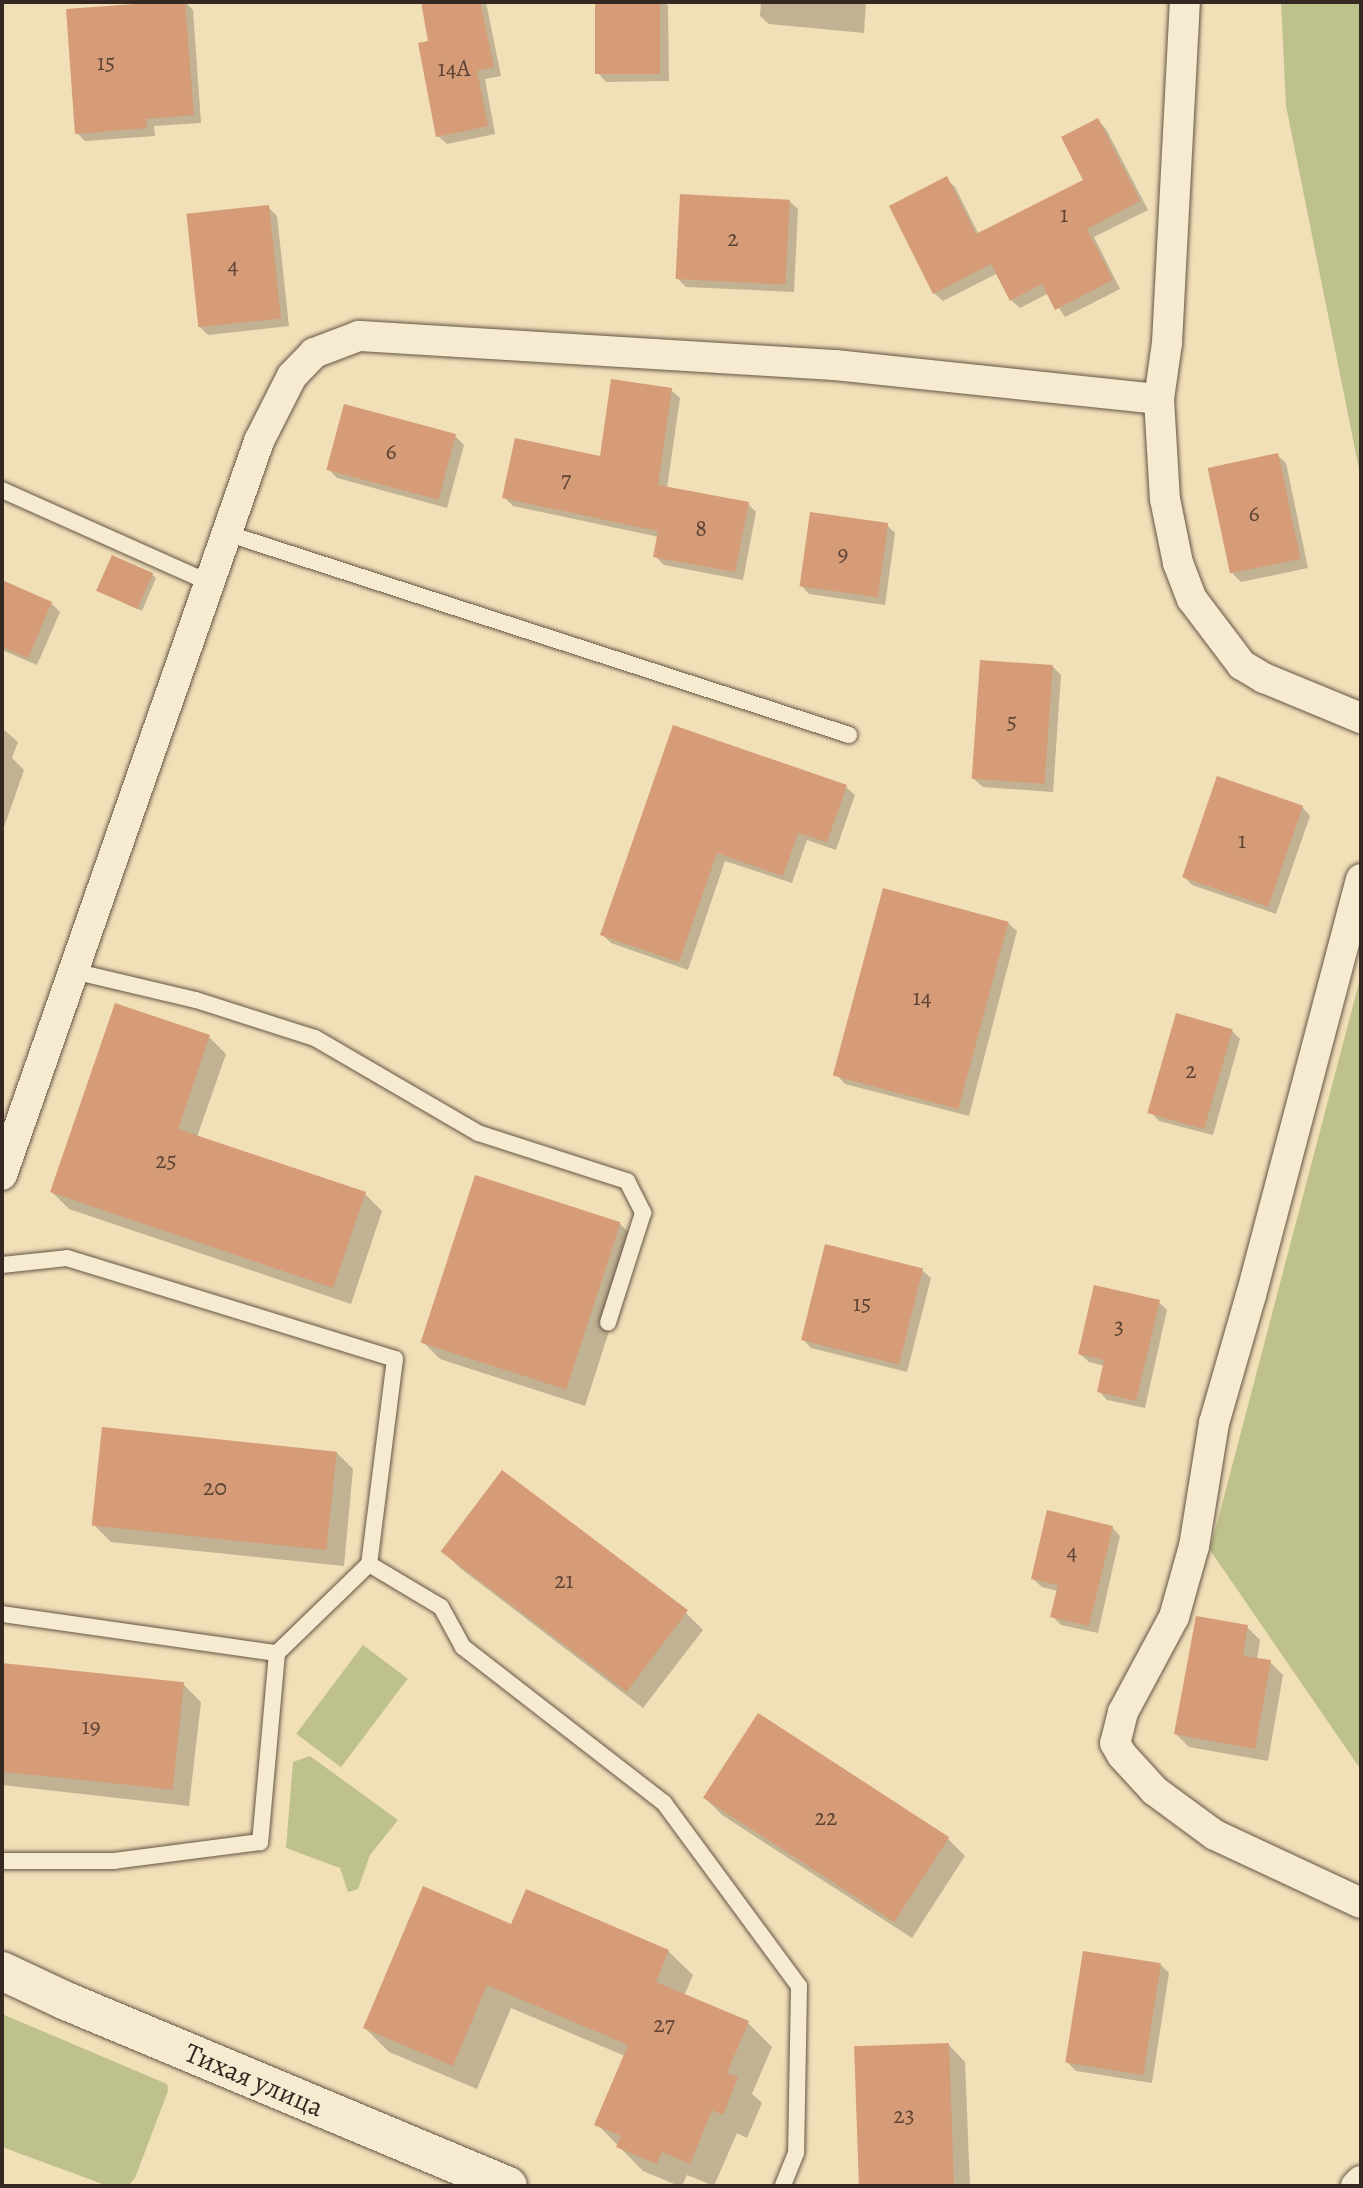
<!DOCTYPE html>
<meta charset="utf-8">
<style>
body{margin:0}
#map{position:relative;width:1363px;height:2188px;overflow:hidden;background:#f1dfb8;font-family:Alegreya,serif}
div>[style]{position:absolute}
.green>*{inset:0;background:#bec18c;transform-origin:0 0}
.shadow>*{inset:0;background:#0003}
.building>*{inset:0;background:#d69b77;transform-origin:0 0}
.roads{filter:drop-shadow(0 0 2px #645547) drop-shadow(0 0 2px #645547)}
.service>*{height:16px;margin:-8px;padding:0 8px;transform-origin:8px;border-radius:8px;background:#f6ead1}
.minor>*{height:30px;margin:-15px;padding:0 15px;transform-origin:15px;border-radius:15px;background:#f6ead1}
.tertiary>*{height:38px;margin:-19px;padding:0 19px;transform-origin:19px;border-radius:19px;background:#f6ead1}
span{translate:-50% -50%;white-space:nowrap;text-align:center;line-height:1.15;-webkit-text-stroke:5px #f6ead1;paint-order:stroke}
.number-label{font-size:24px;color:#5d4436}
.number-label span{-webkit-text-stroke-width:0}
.street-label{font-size:28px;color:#352721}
.frame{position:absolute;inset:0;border:4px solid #352721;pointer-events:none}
</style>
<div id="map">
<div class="green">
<i style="clip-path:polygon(1281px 2px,1361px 2px,1361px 479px,1286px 106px)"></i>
<i style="clip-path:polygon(1361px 975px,1361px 1770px,1210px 1550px)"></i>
<i style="left:363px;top:1645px;width:56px;height:111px;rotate:37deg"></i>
<i style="clip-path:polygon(310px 1756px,398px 1820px,370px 1855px,358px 1889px,348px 1892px,340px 1868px,286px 1848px,293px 1762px)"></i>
<i style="clip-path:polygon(2px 2014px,167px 2084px,168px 2091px,135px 2178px,129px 2185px,108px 2186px,2px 2147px)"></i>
</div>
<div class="shadow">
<i style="clip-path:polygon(185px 2px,193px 10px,201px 123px,154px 126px,155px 136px,85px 141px,77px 133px,68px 10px)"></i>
<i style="clip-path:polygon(422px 2px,486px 2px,501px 76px,485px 79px,495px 134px,447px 144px,438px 136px,430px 42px)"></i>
<i style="clip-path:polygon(597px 2px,664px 2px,668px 6px,669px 81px,606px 82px,598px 73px)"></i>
<i style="clip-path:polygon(761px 2px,866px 2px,864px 33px,769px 24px,760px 16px)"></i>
<i style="clip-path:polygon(1098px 120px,1106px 129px,1148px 210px,1094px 237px,1120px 289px,1065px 317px,1049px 293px,1020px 308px,1011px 300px,998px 273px,943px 301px,934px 293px,946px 179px,955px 187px,979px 235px,1085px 181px)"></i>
<i style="clip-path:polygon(789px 201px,798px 209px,794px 292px,686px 287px,677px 278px)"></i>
<i style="clip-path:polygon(268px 207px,277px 216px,289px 326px,208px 335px,199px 326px)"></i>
<i style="clip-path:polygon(671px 390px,680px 398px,667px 488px,748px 504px,756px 512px,743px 580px,664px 565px,655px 556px,659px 537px,513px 506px,504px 497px,602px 458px)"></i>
<i style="clip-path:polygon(455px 436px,464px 445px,447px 508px,337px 478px,328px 469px)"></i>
<i style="clip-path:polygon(1277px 455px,1286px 463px,1308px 568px,1241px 582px,1233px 574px)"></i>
<i style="clip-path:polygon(887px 525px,895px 533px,885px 605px,809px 594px,801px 585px)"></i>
<i style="clip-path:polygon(152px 574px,156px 578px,142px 611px,99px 591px)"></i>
<i style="clip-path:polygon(2px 582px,51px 603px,60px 612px,37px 665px,2px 650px)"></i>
<i style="clip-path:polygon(1052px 666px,1061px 675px,1053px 792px,983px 787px,974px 779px)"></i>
<i style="clip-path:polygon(2px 728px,18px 742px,12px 758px,24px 770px,2px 833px)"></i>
<i style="clip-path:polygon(674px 728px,846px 787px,855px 795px,836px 850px,807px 840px,792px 883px,725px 861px,688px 970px,611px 943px,602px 934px)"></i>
<i style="clip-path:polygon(1302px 807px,1310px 816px,1276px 914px,1192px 885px,1184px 877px)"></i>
<i style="clip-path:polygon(1008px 923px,1017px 931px,969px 1116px,845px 1084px,837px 1075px)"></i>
<i style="clip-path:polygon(1232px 1031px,1240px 1039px,1213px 1135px,1159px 1121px,1151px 1112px)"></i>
<i style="clip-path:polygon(209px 1037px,226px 1054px,197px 1137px,365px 1194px,382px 1211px,351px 1304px,69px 1209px,52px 1192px)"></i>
<i style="clip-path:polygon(476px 1177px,620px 1224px,638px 1241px,585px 1406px,440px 1359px,423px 1342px)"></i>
<i style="clip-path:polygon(922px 1270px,931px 1278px,907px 1372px,811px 1348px,803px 1339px)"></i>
<i style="clip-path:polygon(1159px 1302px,1167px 1310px,1145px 1408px,1107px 1400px,1099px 1391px,1105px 1366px,1089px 1362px,1080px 1354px)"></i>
<i style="clip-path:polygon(336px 1452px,353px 1469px,344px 1566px,111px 1542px,94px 1525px)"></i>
<i style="clip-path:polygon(1112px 1527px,1120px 1536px,1098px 1633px,1061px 1625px,1052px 1616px,1058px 1591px,1042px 1587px,1033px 1579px)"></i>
<i style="clip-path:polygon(443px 1551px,686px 1613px,703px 1630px,643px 1708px,460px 1568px)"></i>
<i style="clip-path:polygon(1247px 1627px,1260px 1640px,1257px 1660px,1270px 1662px,1283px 1675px,1268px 1761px,1189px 1747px,1176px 1734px)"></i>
<i style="clip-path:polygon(2px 1664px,184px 1685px,201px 1702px,189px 1806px,2px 1785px)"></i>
<i style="clip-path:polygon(758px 1716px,948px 1839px,965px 1856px,912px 1938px,722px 1815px,705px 1798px)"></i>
<i style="clip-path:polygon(512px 1926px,668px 1951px,693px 1975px,684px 1996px,748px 2023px,772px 2047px,752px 2094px,762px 2103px,747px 2138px,737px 2133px,714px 2186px,687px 2175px,682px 2186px,679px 2186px,643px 2171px,597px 2124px,625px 2056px,511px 2008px,477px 2089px,389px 2052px,365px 2028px)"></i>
<i style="clip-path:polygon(1161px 1965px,1169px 1973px,1152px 2083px,1076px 2071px,1068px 2063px)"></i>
<i style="clip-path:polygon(948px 2044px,965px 2062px,970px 2186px,861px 2186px,856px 2048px)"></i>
</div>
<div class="building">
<i style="clip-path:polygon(162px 2px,185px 2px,194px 115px,146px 119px,147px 128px,75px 134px,66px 9px)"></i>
<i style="clip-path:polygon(421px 2px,480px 2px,494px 67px,477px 71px,488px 126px,436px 137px,418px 43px,428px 41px)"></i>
<i style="left:595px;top:2px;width:65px;height:72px"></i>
<i style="clip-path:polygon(1098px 118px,1140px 201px,1087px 229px,1113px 280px,1055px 310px,1042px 284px,1010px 301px,991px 264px,933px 294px,889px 206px,947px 176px,976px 234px,1083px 180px,1061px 137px)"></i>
<i style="left:680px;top:194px;width:110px;height:85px;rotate:3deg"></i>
<i style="left:269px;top:205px;width:114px;height:83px;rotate:84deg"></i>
<i style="clip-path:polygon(611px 379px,672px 388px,658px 485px,749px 502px,735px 572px,653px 557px,658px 531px,502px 498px,515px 438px,600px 456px)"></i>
<i style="left:344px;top:404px;width:116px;height:68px;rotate:15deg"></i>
<i style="left:1278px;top:453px;width:108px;height:72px;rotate:78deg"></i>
<i style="left:810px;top:512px;width:79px;height:75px;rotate:8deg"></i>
<i style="left:112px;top:555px;width:45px;height:39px;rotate:24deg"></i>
<i style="clip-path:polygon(2px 580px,52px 602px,28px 658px,2px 647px)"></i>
<i style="left:980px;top:660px;width:73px;height:119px;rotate:4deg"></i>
<i style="clip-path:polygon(673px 725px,847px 785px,827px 842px,798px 833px,783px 876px,717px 853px,679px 962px,600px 935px)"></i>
<i style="left:1217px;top:776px;width:91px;height:107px;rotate:19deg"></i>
<i style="left:883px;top:888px;width:130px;height:194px;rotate:15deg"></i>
<i style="clip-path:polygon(115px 1003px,210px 1035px,178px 1129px,366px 1192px,333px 1288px,50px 1192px)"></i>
<i style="left:1176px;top:1013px;width:59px;height:104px;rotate:16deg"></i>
<i style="left:475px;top:1175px;width:153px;height:176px;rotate:18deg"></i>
<i style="left:825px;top:1244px;width:101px;height:99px;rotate:14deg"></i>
<i style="clip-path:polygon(1094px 1285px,1160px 1300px,1136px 1401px,1097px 1392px,1104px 1360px,1078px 1354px)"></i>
<i style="left:102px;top:1427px;width:236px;height:99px;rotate:6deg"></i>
<i style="left:502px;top:1470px;width:233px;height:102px;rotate:37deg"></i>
<i style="clip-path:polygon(1047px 1510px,1113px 1526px,1089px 1626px,1050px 1617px,1058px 1585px,1031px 1579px)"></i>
<i style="clip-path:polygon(1196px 1616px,1248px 1625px,1243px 1656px,1271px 1660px,1255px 1749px,1174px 1734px)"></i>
<i style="left:2px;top:1663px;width:183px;height:108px;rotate:6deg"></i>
<i style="left:758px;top:1713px;width:228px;height:101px;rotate:33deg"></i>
<i style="clip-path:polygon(423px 1886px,511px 1924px,526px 1889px,669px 1950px,656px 1982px,749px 2021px,727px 2073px,738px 2077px,723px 2115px,712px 2110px,690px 2164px,662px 2152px,657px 2164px,616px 2147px,621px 2136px,594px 2125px,628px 2045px,487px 1985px,453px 2066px,363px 2028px)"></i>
<i style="left:1083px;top:1951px;width:79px;height:113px;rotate:9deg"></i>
<i style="left:949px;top:2043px;width:143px;height:95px;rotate:88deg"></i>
</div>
<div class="roads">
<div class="service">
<i style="left:2px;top:490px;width:226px;rotate:24.1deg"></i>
<i style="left:226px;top:533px;width:655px;rotate:17.96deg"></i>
<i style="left:73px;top:971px;width:126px;rotate:13.3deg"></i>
<i style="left:196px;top:1000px;width:125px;rotate:17.7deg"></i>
<i style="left:315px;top:1038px;width:189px;rotate:30.2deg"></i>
<i style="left:478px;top:1133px;width:157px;rotate:17.9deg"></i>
<i style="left:627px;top:1181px;width:36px;rotate:63deg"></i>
<i style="left:643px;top:1213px;width:115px;rotate:107.7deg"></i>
<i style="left:2px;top:1265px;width:65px;rotate:-6.1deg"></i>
<i style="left:67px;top:1258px;width:343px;rotate:17.1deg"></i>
<i style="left:395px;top:1359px;width:207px;rotate:97.2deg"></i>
<i style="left:369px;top:1564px;width:128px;rotate:135.9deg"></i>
<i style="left:277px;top:1653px;width:190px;rotate:95.1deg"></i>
<i style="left:260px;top:1842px;width:147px;rotate:172.6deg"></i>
<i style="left:114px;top:1861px;width:112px;rotate:180deg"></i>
<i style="left:369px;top:1564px;width:84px;rotate:30.8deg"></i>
<i style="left:441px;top:1607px;width:46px;rotate:61.2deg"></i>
<i style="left:463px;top:1647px;width:254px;rotate:37.8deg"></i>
<i style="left:664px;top:1803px;width:227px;rotate:53.6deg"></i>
<i style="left:799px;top:1986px;width:167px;rotate:91deg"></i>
<i style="left:796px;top:2153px;width:35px;rotate:112deg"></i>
<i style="left:2px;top:1614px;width:278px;rotate:8.1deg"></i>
</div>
<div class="minor">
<i style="left:1159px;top:399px;width:100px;rotate:86.6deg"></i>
<i style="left:1165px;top:499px;width:65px;rotate:78.5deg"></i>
<i style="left:1178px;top:563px;width:39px;rotate:69deg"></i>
<i style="left:1192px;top:599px;width:83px;rotate:52.9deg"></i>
<i style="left:1242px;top:665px;width:26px;rotate:31deg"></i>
<i style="left:1264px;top:678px;width:105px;rotate:22.4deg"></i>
<i style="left:1361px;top:879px;width:430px;rotate:104.8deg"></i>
<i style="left:1251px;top:1295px;width:133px;rotate:106.1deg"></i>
<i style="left:1214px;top:1423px;width:125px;rotate:99.2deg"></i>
<i style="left:1194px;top:1546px;width:74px;rotate:105.7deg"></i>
<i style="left:1174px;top:1617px;width:108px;rotate:118.2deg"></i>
<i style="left:1123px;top:1712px;width:32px;rotate:104deg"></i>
<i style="left:1115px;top:1743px;width:14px;rotate:60deg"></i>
<i style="left:1122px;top:1755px;width:49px;rotate:47.5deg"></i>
<i style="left:1155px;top:1791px;width:74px;rotate:36.3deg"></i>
<i style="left:1215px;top:1835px;width:161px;rotate:25deg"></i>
<i style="left:2px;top:1175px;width:778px;rotate:-70.7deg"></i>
<i style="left:259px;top:441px;width:73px;rotate:-63.1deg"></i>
<i style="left:292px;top:376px;width:32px;rotate:-46deg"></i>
<i style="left:314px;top:353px;width:48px;rotate:-20.7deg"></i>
<i style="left:359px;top:336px;width:477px;rotate:3.5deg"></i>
<i style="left:835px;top:365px;width:326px;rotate:6deg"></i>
<i style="left:1159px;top:399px;width:57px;rotate:-81.9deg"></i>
<i style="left:1167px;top:343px;width:341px;rotate:-87deg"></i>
<i style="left:1356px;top:2186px;width:7px;rotate:-45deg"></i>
</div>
<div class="tertiary">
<i style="left:2px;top:1971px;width:71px;rotate:25.1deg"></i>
<i style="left:66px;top:2001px;width:479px;rotate:22.7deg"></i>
</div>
</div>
<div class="number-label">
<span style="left:106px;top:63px">15</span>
<span style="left:454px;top:69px">14А</span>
<span style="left:1064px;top:215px">1</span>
<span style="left:733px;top:239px">2</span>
<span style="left:233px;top:266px">4</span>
<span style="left:391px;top:452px">6</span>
<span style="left:566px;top:480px">7</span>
<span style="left:1254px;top:514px">6</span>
<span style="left:701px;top:529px">8</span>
<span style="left:843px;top:554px">9</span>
<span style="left:1012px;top:722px">5</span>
<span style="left:1242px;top:841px">1</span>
<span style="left:922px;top:998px">14</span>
<span style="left:1191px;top:1071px">2</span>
<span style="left:166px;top:1161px">25</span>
<span style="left:862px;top:1304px">15</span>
<span style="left:1119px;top:1327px">3</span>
<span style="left:215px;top:1488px">20</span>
<span style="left:1072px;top:1552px">4</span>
<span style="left:564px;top:1581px">21</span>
<span style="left:91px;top:1727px">19</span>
<span style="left:826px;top:1818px">22</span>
<span style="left:664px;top:2025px">27</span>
<span style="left:904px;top:2116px">23</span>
</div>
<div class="street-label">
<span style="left:254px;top:2080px;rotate:23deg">Тихая улица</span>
</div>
<div class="frame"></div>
</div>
